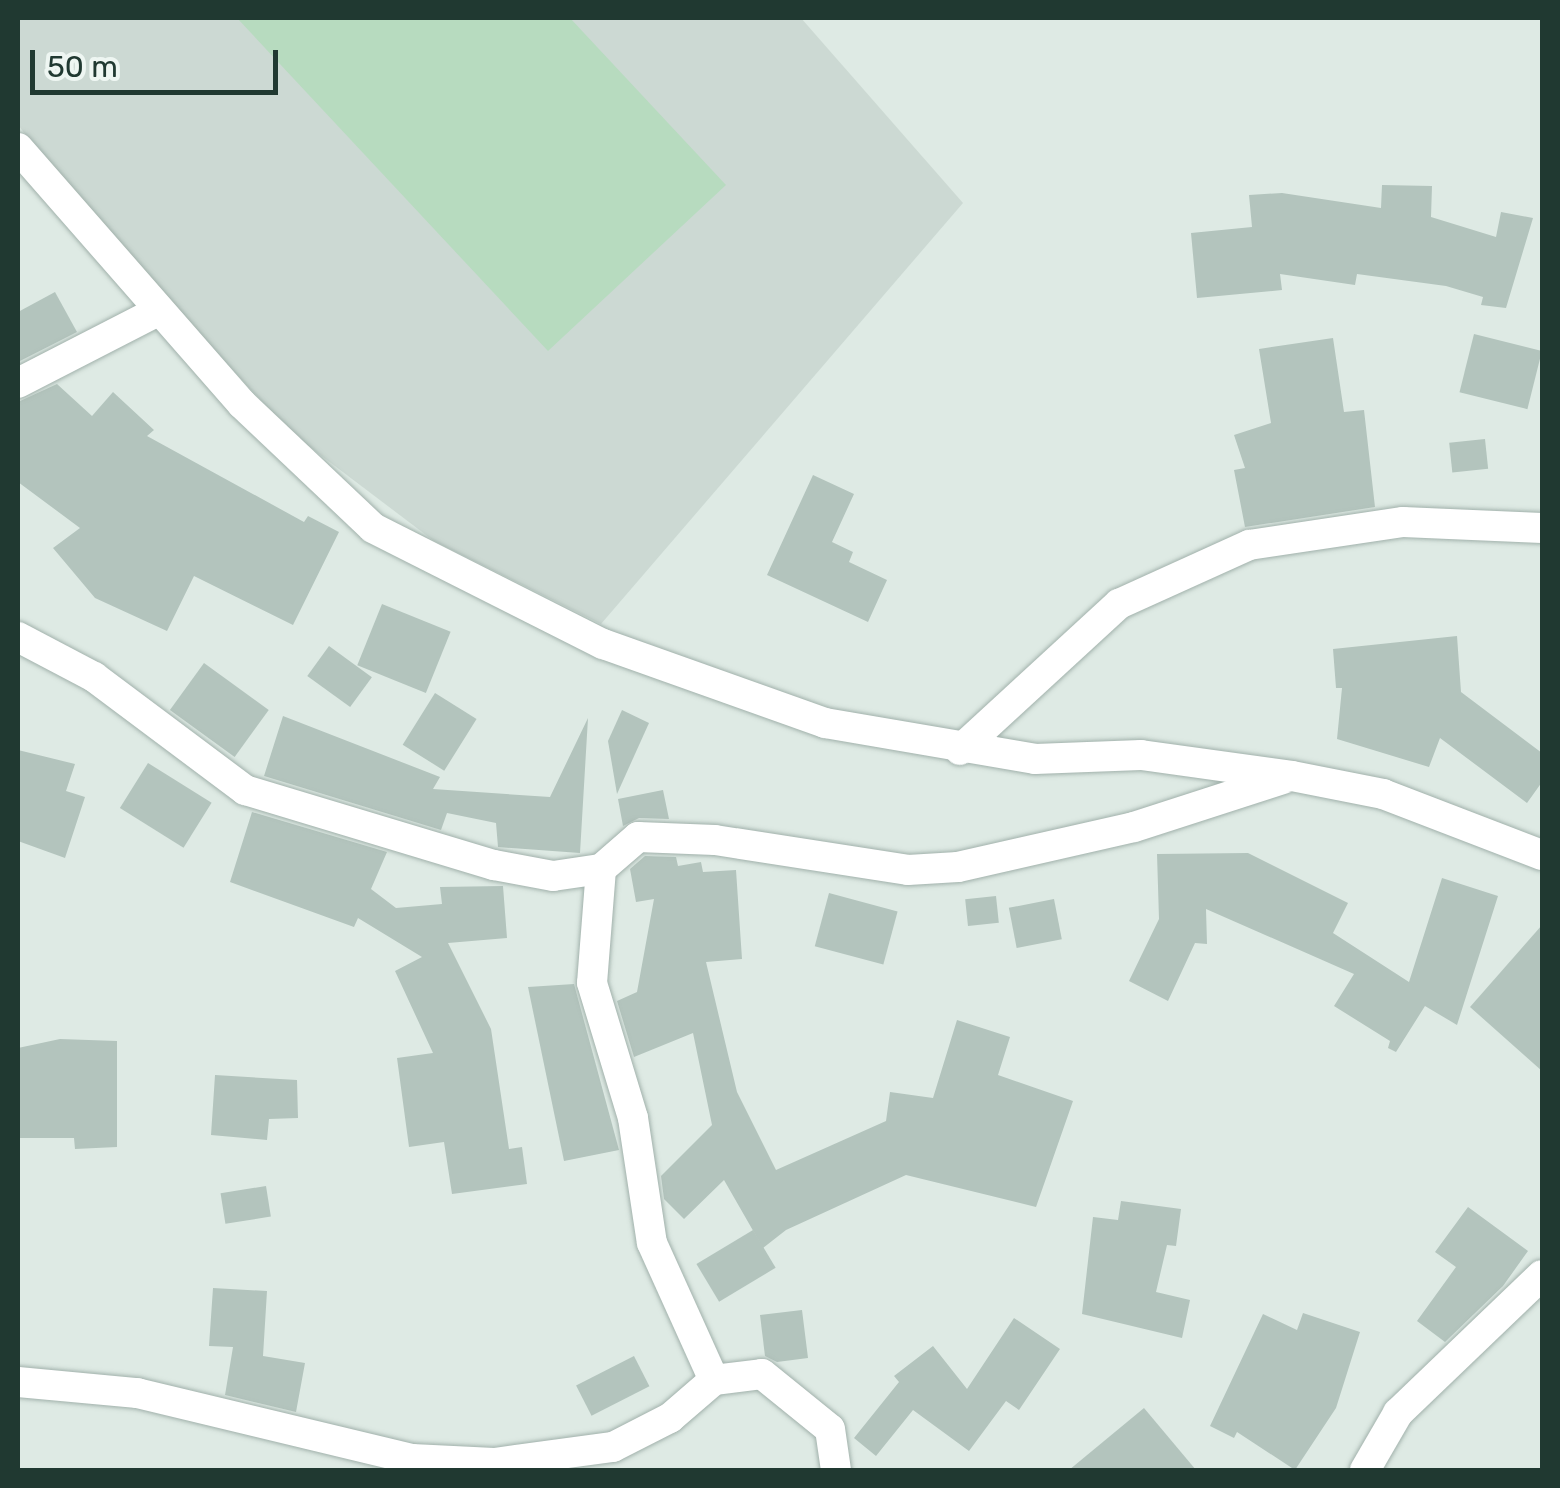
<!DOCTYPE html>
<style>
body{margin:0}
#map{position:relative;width:1560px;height:1488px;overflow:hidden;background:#deeae4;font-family:Rubik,sans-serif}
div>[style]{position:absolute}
.built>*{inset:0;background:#ccd9d3}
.green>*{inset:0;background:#b7dbbf}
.building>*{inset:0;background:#b3c4bd;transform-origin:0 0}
.roads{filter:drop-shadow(0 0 2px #a1b1ab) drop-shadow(0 0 2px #a1b1ab)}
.minor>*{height:30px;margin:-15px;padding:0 15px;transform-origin:15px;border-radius:15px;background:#fff}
span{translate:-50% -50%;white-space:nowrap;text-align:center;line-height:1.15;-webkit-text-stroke:10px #eef6f2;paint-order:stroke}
.frame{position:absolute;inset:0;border:20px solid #203931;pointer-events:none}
.scale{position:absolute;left:30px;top:50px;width:248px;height:45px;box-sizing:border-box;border:5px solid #203931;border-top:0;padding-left:12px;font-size:30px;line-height:35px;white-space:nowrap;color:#203931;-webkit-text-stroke:8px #eef6f2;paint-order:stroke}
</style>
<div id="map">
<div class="built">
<i style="clip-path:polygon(18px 18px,801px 18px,963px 203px,601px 624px,434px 541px,290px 432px,95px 221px,18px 125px)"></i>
</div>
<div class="green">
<i style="clip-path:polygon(237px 18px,570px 18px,726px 185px,548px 351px)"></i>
</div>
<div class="building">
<i style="clip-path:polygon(1382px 185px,1432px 186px,1431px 217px,1496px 237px,1501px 212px,1533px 218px,1506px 308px,1481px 305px,1483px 297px,1446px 286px,1357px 274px,1355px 285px,1280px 274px,1282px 290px,1197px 298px,1191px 233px,1252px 227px,1249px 195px,1282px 193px,1381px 208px)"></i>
<i style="clip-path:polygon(55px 292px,77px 332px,18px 362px,18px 312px)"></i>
<i style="left:1474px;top:334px;width:70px;height:60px;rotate:14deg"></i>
<i style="clip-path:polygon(1333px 338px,1344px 412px,1364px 410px,1375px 507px,1245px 527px,1234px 470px,1245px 468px,1234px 435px,1271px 423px,1259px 349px)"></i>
<i style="clip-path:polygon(57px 384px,92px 416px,113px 392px,154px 430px,147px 436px,304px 522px,308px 516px,339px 532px,293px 625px,194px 576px,167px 631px,95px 598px,53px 548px,80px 528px,18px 482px,18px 402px)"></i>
<i style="left:1485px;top:439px;width:30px;height:36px;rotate:84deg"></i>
<i style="clip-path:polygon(813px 475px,854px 494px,832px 542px,853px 552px,849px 562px,887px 580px,868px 622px,767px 575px)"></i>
<i style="left:382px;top:604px;width:74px;height:66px;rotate:22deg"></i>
<i style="clip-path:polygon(1457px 636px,1461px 692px,1542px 753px,1542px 782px,1527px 803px,1440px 738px,1429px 767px,1337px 739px,1342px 688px,1336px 688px,1333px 649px)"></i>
<i style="left:329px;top:646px;width:53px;height:37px;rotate:36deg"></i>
<i style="left:204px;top:663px;width:80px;height:58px;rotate:36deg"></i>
<i style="left:435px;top:693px;width:49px;height:61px;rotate:32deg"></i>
<i style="clip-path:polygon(622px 710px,649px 723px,617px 794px,608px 741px)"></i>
<i style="clip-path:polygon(283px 716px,440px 777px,433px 789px,550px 797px,588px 718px,580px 853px,498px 847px,496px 823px,447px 813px,441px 830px,264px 776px)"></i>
<i style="clip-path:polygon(18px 750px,75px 764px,66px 791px,85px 797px,65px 858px,18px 841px)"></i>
<i style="left:148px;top:763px;width:75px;height:53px;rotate:32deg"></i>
<i style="clip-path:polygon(663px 790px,669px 819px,639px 818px,623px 826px,618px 799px)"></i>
<i style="clip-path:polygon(252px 812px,387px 852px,371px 889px,396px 908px,442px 904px,440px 887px,503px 886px,507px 938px,448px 943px,491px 1029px,509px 1149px,522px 1147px,527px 1184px,452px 1194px,444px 1142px,409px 1147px,397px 1058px,433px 1053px,395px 971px,422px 957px,358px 918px,354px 927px,230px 882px)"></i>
<i style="clip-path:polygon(1248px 853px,1348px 903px,1333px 933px,1409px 982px,1442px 878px,1498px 896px,1457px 1025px,1425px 1006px,1396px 1052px,1388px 1048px,1390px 1041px,1334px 1006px,1354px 974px,1206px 909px,1207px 944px,1195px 943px,1168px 1001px,1129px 981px,1159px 919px,1157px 854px)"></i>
<i style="clip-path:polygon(645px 856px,676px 857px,678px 866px,701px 862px,703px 872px,736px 870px,742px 959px,706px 962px,737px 1092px,776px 1170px,886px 1121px,890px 1092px,933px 1098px,957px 1020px,1010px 1037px,998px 1075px,1073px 1101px,1036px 1207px,906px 1175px,786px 1230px,763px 1248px,724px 1180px,684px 1219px,664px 1199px,661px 1176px,712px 1125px,693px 1033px,634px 1057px,617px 1001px,637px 992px,654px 899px,636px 902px,630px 869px)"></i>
<i style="left:829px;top:893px;width:71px;height:55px;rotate:15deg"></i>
<i style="left:996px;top:896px;width:27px;height:31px;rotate:84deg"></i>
<i style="left:1054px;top:899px;width:41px;height:46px;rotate:79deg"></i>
<i style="clip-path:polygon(1542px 925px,1542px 1071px,1470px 1007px)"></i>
<i style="clip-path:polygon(574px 984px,619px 1150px,564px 1161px,528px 987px)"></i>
<i style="clip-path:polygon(60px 1039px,117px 1041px,117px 1147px,75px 1149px,74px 1138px,18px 1138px,18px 1048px)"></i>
<i style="clip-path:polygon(215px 1075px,297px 1080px,298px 1118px,269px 1119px,267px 1140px,211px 1135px)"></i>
<i style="left:266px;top:1186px;width:31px;height:46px;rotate:81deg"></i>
<i style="clip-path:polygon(1121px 1201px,1181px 1209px,1176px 1246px,1167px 1245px,1156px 1292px,1190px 1300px,1182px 1338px,1082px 1314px,1093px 1217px,1118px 1220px)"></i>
<i style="clip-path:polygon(1468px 1207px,1528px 1251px,1503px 1286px,1445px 1342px,1417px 1321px,1456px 1267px,1435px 1252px)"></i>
<i style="left:753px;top:1230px;width:44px;height:66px;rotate:59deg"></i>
<i style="clip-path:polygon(213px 1288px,267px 1291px,263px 1356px,305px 1363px,296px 1412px,225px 1395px,233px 1347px,209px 1346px)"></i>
<i style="clip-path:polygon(802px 1310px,808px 1358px,777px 1362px,765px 1356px,760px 1315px)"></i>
<i style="clip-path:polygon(1303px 1313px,1360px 1332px,1336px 1408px,1295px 1470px,1237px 1432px,1234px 1438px,1210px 1426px,1263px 1314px,1297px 1330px)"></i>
<i style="clip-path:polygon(1014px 1318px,1060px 1349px,1019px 1410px,1006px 1401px,969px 1451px,913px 1410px,876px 1456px,854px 1438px,899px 1382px,894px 1376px,933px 1346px,967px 1389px)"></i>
<i style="left:634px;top:1356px;width:34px;height:65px;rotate:63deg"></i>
<i style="clip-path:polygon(1144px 1408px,1196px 1470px,1069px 1470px)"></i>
</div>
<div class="roads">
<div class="minor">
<i style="left:18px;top:148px;width:340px;rotate:48.8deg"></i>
<i style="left:242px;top:404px;width:180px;rotate:43.4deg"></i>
<i style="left:373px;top:528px;width:258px;rotate:26.8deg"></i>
<i style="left:603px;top:644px;width:236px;rotate:19.6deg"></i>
<i style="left:825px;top:723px;width:213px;rotate:9.7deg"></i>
<i style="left:1035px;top:759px;width:106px;rotate:-2.2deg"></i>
<i style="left:1141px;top:755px;width:152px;rotate:7.9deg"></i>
<i style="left:1292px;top:776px;width:93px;rotate:11.2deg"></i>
<i style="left:1383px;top:794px;width:170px;rotate:21deg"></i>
<i style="left:18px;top:383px;width:157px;rotate:-27.2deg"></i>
<i style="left:18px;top:637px;width:86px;rotate:27.8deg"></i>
<i style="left:94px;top:677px;width:189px;rotate:36.8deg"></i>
<i style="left:245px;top:790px;width:260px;rotate:16.8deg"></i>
<i style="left:494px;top:865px;width:60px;rotate:10.6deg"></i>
<i style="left:553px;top:876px;width:49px;rotate:-8.3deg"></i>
<i style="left:601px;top:869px;width:49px;rotate:-40.9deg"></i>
<i style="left:638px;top:837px;width:77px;rotate:2.2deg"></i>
<i style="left:715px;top:840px;width:195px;rotate:8.8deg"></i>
<i style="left:908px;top:870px;width:50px;rotate:-3.4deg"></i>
<i style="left:958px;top:867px;width:180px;rotate:-12.8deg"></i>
<i style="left:1134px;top:827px;width:157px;rotate:-17.9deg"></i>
<i style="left:960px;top:750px;width:216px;rotate:-42.6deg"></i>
<i style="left:1119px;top:604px;width:143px;rotate:-24.4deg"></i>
<i style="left:1249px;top:545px;width:156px;rotate:-8.5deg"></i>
<i style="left:1403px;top:522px;width:139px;rotate:2.5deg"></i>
<i style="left:601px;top:869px;width:114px;rotate:94.5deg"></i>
<i style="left:592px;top:983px;width:141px;rotate:73.1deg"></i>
<i style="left:633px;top:1118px;width:126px;rotate:81.4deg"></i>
<i style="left:652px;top:1243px;width:150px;rotate:65.7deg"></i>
<i style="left:18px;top:1382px;width:120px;rotate:5.3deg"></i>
<i style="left:137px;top:1393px;width:283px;rotate:13.5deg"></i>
<i style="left:412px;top:1459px;width:82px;rotate:2.8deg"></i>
<i style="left:494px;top:1463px;width:120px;rotate:-7.7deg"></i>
<i style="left:613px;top:1447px;width:64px;rotate:-27deg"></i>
<i style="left:670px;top:1418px;width:58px;rotate:-40.8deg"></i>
<i style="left:714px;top:1380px;width:48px;rotate:-7.1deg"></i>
<i style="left:762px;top:1374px;width:87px;rotate:39deg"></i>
<i style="left:830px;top:1429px;width:41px;rotate:81.7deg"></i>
<i style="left:1365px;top:1470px;width:66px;rotate:-59.9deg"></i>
<i style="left:1398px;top:1413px;width:199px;rotate:-43.8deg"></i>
</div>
</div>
<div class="frame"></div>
<div class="scale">50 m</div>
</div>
